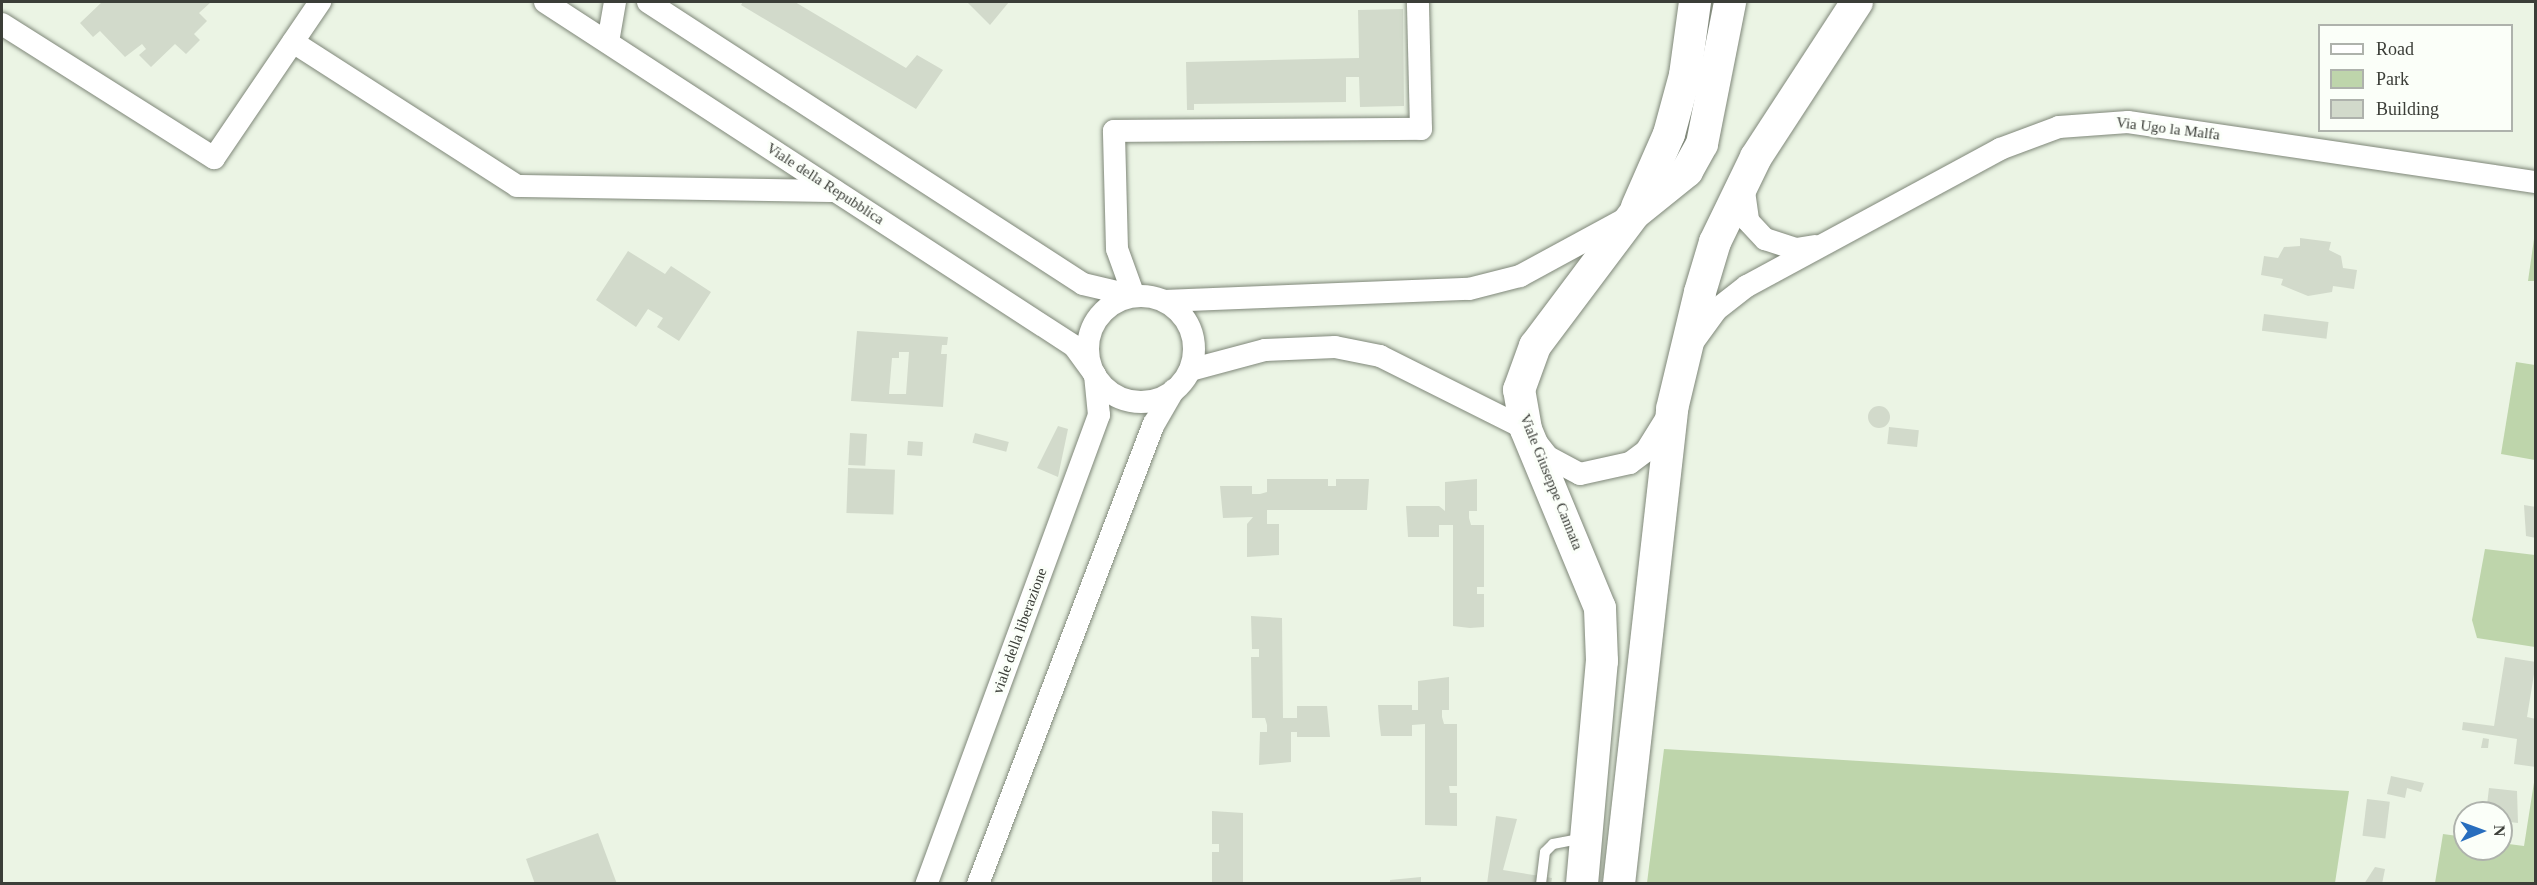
<!DOCTYPE html>
<style>
body{margin:0}
#map{position:relative;width:2537px;height:885px;overflow:hidden;background:#ebf4e4;font-family:"Times New Roman",serif}
div>[style]{position:absolute}
.green>*{inset:0;background:#bed5ab}
.building>*{inset:0;background:#d2dacb;transform-origin:0 0}
.round{border-radius:50%}
.roads{filter:drop-shadow(0 0 2px #7f8779) drop-shadow(0 0 2px #7f8779)}
.lane>*{height:10px;margin:-5px;padding:0 5px;transform-origin:5px;border-radius:5px;background:#fff}
.street>*{height:22px;margin:-11px;padding:0 11px;transform-origin:11px;border-radius:11px;background:#fff}
.street>.ring{margin:-11px;padding:0;box-sizing:content-box;background:none;border:22px solid #fff;border-radius:50%}
.secondary>*{height:32px;margin:-16px;padding:0 16px;transform-origin:16px;border-radius:16px;background:#fff}
span{translate:-50% -50%;white-space:nowrap;text-align:center;line-height:1.15;-webkit-text-stroke:6px #fbfff9;paint-order:stroke}
.street-label{font-size:15px;color:#3b3e38}
.frame{position:absolute;inset:0;border:3px solid #3b3e38;pointer-events:none}
.legend{position:absolute;left:2318px;top:24px;width:195px;height:108px;box-sizing:border-box;background:#fbfff9;border:2px solid #aeb2ac;margin:0;padding:8px 10px;list-style:none;font-size:18px;color:#3b3e38}
.legend li{display:flex;align-items:center;gap:12px;height:30px}
.legend b{width:30px;border:2px solid #aeb2ac}
.north{position:absolute;left:2453px;top:801px;width:60px;height:60px;box-sizing:border-box;background:#fbfff9;border:2px solid #aeb2ac;border-radius:50%;rotate:89deg;font-size:16px;font-weight:700;line-height:24px;text-align:center;color:#3b3e38}
.north::after{content:'';display:block;margin:auto;width:21px;height:27px;background:#286ebe;clip-path:polygon(50% 0,100% 100%,50% 72%,0 100%)}
</style>
<div id="map">
<div class="green">
<i style="clip-path:polygon(2535px 232px,2535px 281px,2528px 281px)"></i>
<i style="clip-path:polygon(2516px 362px,2535px 365px,2535px 460px,2501px 454px)"></i>
<i style="clip-path:polygon(2485px 549px,2535px 555px,2535px 647px,2477px 638px,2472px 620px)"></i>
<i style="clip-path:polygon(1664px 749px,2349px 791px,2335px 883px,1647px 883px)"></i>
<i style="clip-path:polygon(2535px 776px,2535px 883px,2435px 883px,2443px 834px,2465px 837px,2465px 849px,2501px 849px,2501px 843px,2524px 846px)"></i>
</div>
<div class="building">
<i style="clip-path:polygon(102px 2px,211px 2px,199px 13px,207px 21px,194px 34px,200px 40px,186px 54px,175px 44px,151px 67px,139px 55px,146px 49px,142px 44px,125px 57px,100px 31px,93px 37px,80px 23px)"></i>
<i style="clip-path:polygon(743px 2px,795px 2px,906px 68px,917px 55px,943px 70px,916px 109px,741px 5px)"></i>
<i style="clip-path:polygon(967px 2px,1009px 2px,990px 25px)"></i>
<i style="clip-path:polygon(1403px 9px,1404px 106px,1360px 107px,1359px 77px,1346px 77px,1346px 102px,1194px 104px,1194px 110px,1187px 110px,1186px 62px,1359px 58px,1358px 10px)"></i>
<i style="clip-path:polygon(2300px 238px,2331px 242px,2329px 250px,2341px 256px,2343px 268px,2357px 270px,2354px 289px,2333px 286px,2332px 292px,2308px 296px,2281px 285px,2283px 279px,2261px 275px,2264px 256px,2278px 258px,2284px 247px,2300px 246px)"></i>
<i style="clip-path:polygon(628px 251px,665px 274px,671px 266px,711px 292px,679px 341px,657px 327px,663px 318px,648px 309px,636px 327px,596px 300px)"></i>
<i style="left:2264px;top:314px;width:65px;height:17px;rotate:7deg"></i>
<i style="clip-path:polygon(evenodd,857px 331px,948px 337px,947px 345px,942px 345px,941px 354px,947px 354px,943px 407px,851px 401px,857px 331px,899px 352px,909px 352px,906px 394px,889px 394px,892px 358px,899px 358px,899px 352px)"></i>
<i class="round" style="left:1868px;top:406px;width:22px;height:22px"></i>
<i style="clip-path:polygon(1058px 426px,1068px 429px,1058px 477px,1037px 468px)"></i>
<i style="left:1889px;top:427px;width:30px;height:17px;rotate:6deg"></i>
<i style="left:850px;top:433px;width:17px;height:32px;rotate:3deg"></i>
<i style="left:975px;top:433px;width:35px;height:10px;rotate:15deg"></i>
<i style="left:908px;top:441px;width:15px;height:14px;rotate:4deg"></i>
<i style="left:848px;top:468px;width:47px;height:45px;rotate:2deg"></i>
<i style="clip-path:polygon(1267px 479px,1328px 479px,1328px 486px,1336px 486px,1336px 479px,1369px 479px,1367px 510px,1267px 510px,1267px 524px,1279px 524px,1279px 555px,1247px 557px,1247px 524px,1253px 517px,1223px 518px,1220px 486px,1252px 486px,1252px 494px,1260px 494px,1267px 492px)"></i>
<i style="clip-path:polygon(1477px 479px,1477px 511px,1469px 511px,1469px 518px,1471px 525px,1484px 525px,1484px 587px,1477px 587px,1477px 594px,1484px 594px,1484px 627px,1470px 628px,1453px 626px,1453px 525px,1439px 525px,1439px 537px,1408px 537px,1406px 506px,1439px 506px,1445px 511px,1445px 482px)"></i>
<i style="clip-path:polygon(2524px 505px,2536px 507px,2536px 538px,2526px 536px)"></i>
<i style="clip-path:polygon(1251px 616px,1282px 618px,1283px 718px,1297px 718px,1297px 706px,1327px 706px,1330px 737px,1297px 737px,1297px 732px,1291px 732px,1291px 762px,1259px 765px,1260px 732px,1267px 732px,1267px 725px,1265px 718px,1252px 718px,1251px 657px,1259px 657px,1259px 649px,1252px 649px)"></i>
<i style="clip-path:polygon(2505px 657px,2536px 662px,2527px 717px,2536px 719px,2536px 767px,2514px 764px,2517px 739px,2462px 730px,2463px 722px,2494px 726px)"></i>
<i style="clip-path:polygon(1449px 677px,1449px 710px,1442px 710px,1442px 717px,1444px 724px,1457px 724px,1457px 786px,1449px 786px,1450px 793px,1457px 793px,1457px 826px,1425px 825px,1425px 724px,1412px 725px,1412px 736px,1381px 736px,1379px 720px,1378px 705px,1412px 705px,1412px 710px,1418px 710px,1418px 681px)"></i>
<i style="clip-path:polygon(2483px 738px,2489px 739px,2488px 748px,2481px 748px)"></i>
<i style="clip-path:polygon(2391px 776px,2424px 783px,2421px 792px,2407px 788px,2405px 798px,2387px 794px)"></i>
<i style="clip-path:polygon(2489px 788px,2517px 791px,2518px 823px,2501px 821px,2501px 813px,2486px 813px)"></i>
<i style="left:2367px;top:799px;width:23px;height:37px;rotate:7deg"></i>
<i style="clip-path:polygon(1212px 811px,1243px 813px,1243px 884px,1212px 884px,1212px 852px,1219px 852px,1219px 844px,1212px 844px)"></i>
<i style="clip-path:polygon(1496px 816px,1517px 819px,1503px 870px,1552px 878px,1551px 884px,1487px 884px)"></i>
<i style="clip-path:polygon(598px 833px,617px 884px,535px 884px,526px 859px)"></i>
<i style="clip-path:polygon(2375px 867px,2385px 869px,2382px 884px,2364px 884px)"></i>
<i style="clip-path:polygon(1421px 877px,1421px 884px,1390px 884px,1390px 880px)"></i>
</div>
<div class="roads">
<div class="lane">
<i style="left:1541px;top:884px;width:32px;rotate:-83deg"></i>
<i style="left:1545px;top:852px;width:11px;rotate:-45deg"></i>
<i style="left:1553px;top:844px;width:31px;rotate:-11deg"></i>
</div>
<div class="street">
<i style="left:545px;top:2px;width:631px;rotate:33.04deg"></i>
<i style="left:1074px;top:346px;width:36px;rotate:54deg"></i>
<i style="left:1095px;top:375px;width:40px;rotate:84.3deg"></i>
<i style="left:1099px;top:415px;width:500px;rotate:110.2deg"></i>
<i style="left:648px;top:2px;width:518px;rotate:32.95deg"></i>
<i style="left:1083px;top:284px;width:52px;rotate:13.2deg"></i>
<i style="left:2px;top:24px;width:251px;rotate:32.3deg"></i>
<i style="left:214px;top:158px;width:189px;rotate:-55.8deg"></i>
<i style="left:293px;top:42px;width:266px;rotate:32.7deg"></i>
<i style="left:517px;top:186px;width:318px;rotate:0.9deg"></i>
<i style="left:608px;top:42px;width:41px;rotate:-80.1deg"></i>
<i style="left:1743px;top:184px;width:37px;rotate:82deg"></i>
<i style="left:1748px;top:221px;width:25px;rotate:47deg"></i>
<i style="left:1765px;top:239px;width:33px;rotate:18deg"></i>
<i style="left:1796px;top:249px;width:19px;rotate:-9deg"></i>
<i style="left:1134px;top:296px;width:50px;rotate:-109.9deg"></i>
<i style="left:1117px;top:249px;width:118px;rotate:-91.5deg"></i>
<i style="left:1114px;top:131px;width:307px;rotate:-0.4deg"></i>
<i style="left:1421px;top:129px;width:127px;rotate:-91.4deg"></i>
<i class="ring" style="left:1088px;top:296px;width:84px;height:84px"></i>
<i style="left:1164px;top:301px;width:305px;rotate:-2.3deg"></i>
<i style="left:1469px;top:289px;width:53px;rotate:-14.3deg"></i>
<i style="left:1520px;top:276px;width:117px;rotate:-28.5deg"></i>
<i style="left:1693px;top:342px;width:39px;rotate:-54deg"></i>
<i style="left:1716px;top:310px;width:39px;rotate:-38deg"></i>
<i style="left:1747px;top:286px;width:288px;rotate:-28.4deg"></i>
<i style="left:2000px;top:149px;width:63px;rotate:-20.4deg"></i>
<i style="left:2059px;top:127px;width:69px;rotate:-4.1deg"></i>
<i style="left:2128px;top:122px;width:412px;rotate:8.4deg"></i>
<i style="left:1190px;top:370px;width:78px;rotate:-14.9deg"></i>
<i style="left:1265px;top:350px;width:70px;rotate:-2.5deg"></i>
<i style="left:1335px;top:347px;width:46px;rotate:11.3deg"></i>
<i style="left:1380px;top:356px;width:163px;rotate:26.6deg"></i>
<i style="left:1526px;top:429px;width:36px;rotate:52deg"></i>
<i style="left:1548px;top:457px;width:36px;rotate:28deg"></i>
<i style="left:1580px;top:474px;width:51px;rotate:-12.4deg"></i>
<i style="left:1630px;top:463px;width:20px;rotate:-37deg"></i>
<i style="left:1646px;top:451px;width:39px;rotate:-58deg"></i>
<i style="left:978px;top:884px;width:493px;rotate:-69.1deg"></i>
<i style="left:1154px;top:424px;width:39px;rotate:-60deg"></i>
</div>
<div class="secondary">
<i style="left:1637px;top:207px;width:80px;rotate:-66.3deg"></i>
<i style="left:1669px;top:134px;width:61px;rotate:-74.8deg"></i>
<i style="left:1685px;top:75px;width:74px;rotate:-82.2deg"></i>
<i style="left:1582px;top:884px;width:224px;rotate:-84.9deg"></i>
<i style="left:1602px;top:661px;width:53px;rotate:-92.2deg"></i>
<i style="left:1600px;top:608px;width:194px;rotate:-112.5deg"></i>
<i style="left:1526px;top:429px;width:40px;rotate:-100deg"></i>
<i style="left:1519px;top:390px;width:47px;rotate:-70deg"></i>
<i style="left:1535px;top:346px;width:166px;rotate:-53.1deg"></i>
<i style="left:1635px;top:213px;width:67px;rotate:-38.9deg"></i>
<i style="left:1687px;top:171px;width:31px;rotate:-61deg"></i>
<i style="left:1702px;top:144px;width:145px;rotate:-78.8deg"></i>
<i style="left:1619px;top:884px;width:478px;rotate:-83.6deg"></i>
<i style="left:1672px;top:409px;width:120px;rotate:-76.5deg"></i>
<i style="left:1700px;top:292px;width:52px;rotate:-73.3deg"></i>
<i style="left:1715px;top:242px;width:94px;rotate:-64.2deg"></i>
<i style="left:1756px;top:157px;width:185px;rotate:-56.9deg"></i>
</div>
</div>
<div class="street-label">
<span style="left:2168px;top:129px;rotate:7deg">Via Ugo la Malfa</span>
<span style="left:825px;top:184px;rotate:33deg">Viale della Repubblica</span>
<span style="left:1551px;top:482px;rotate:68deg">Viale Giuseppe Cannata</span>
<span style="left:1020px;top:631px;rotate:-70deg">viale della liberazione</span>
</div>
<div class="frame"></div>
<ul class="legend">
<li><b style="height:8px;background:#fff"></b>Road</li>
<li><b style="height:16px;background:#bed5ab"></b>Park</li>
<li><b style="height:16px;background:#d2dacb"></b>Building</li>
</ul>
<div class="north">N</div>
</div>
